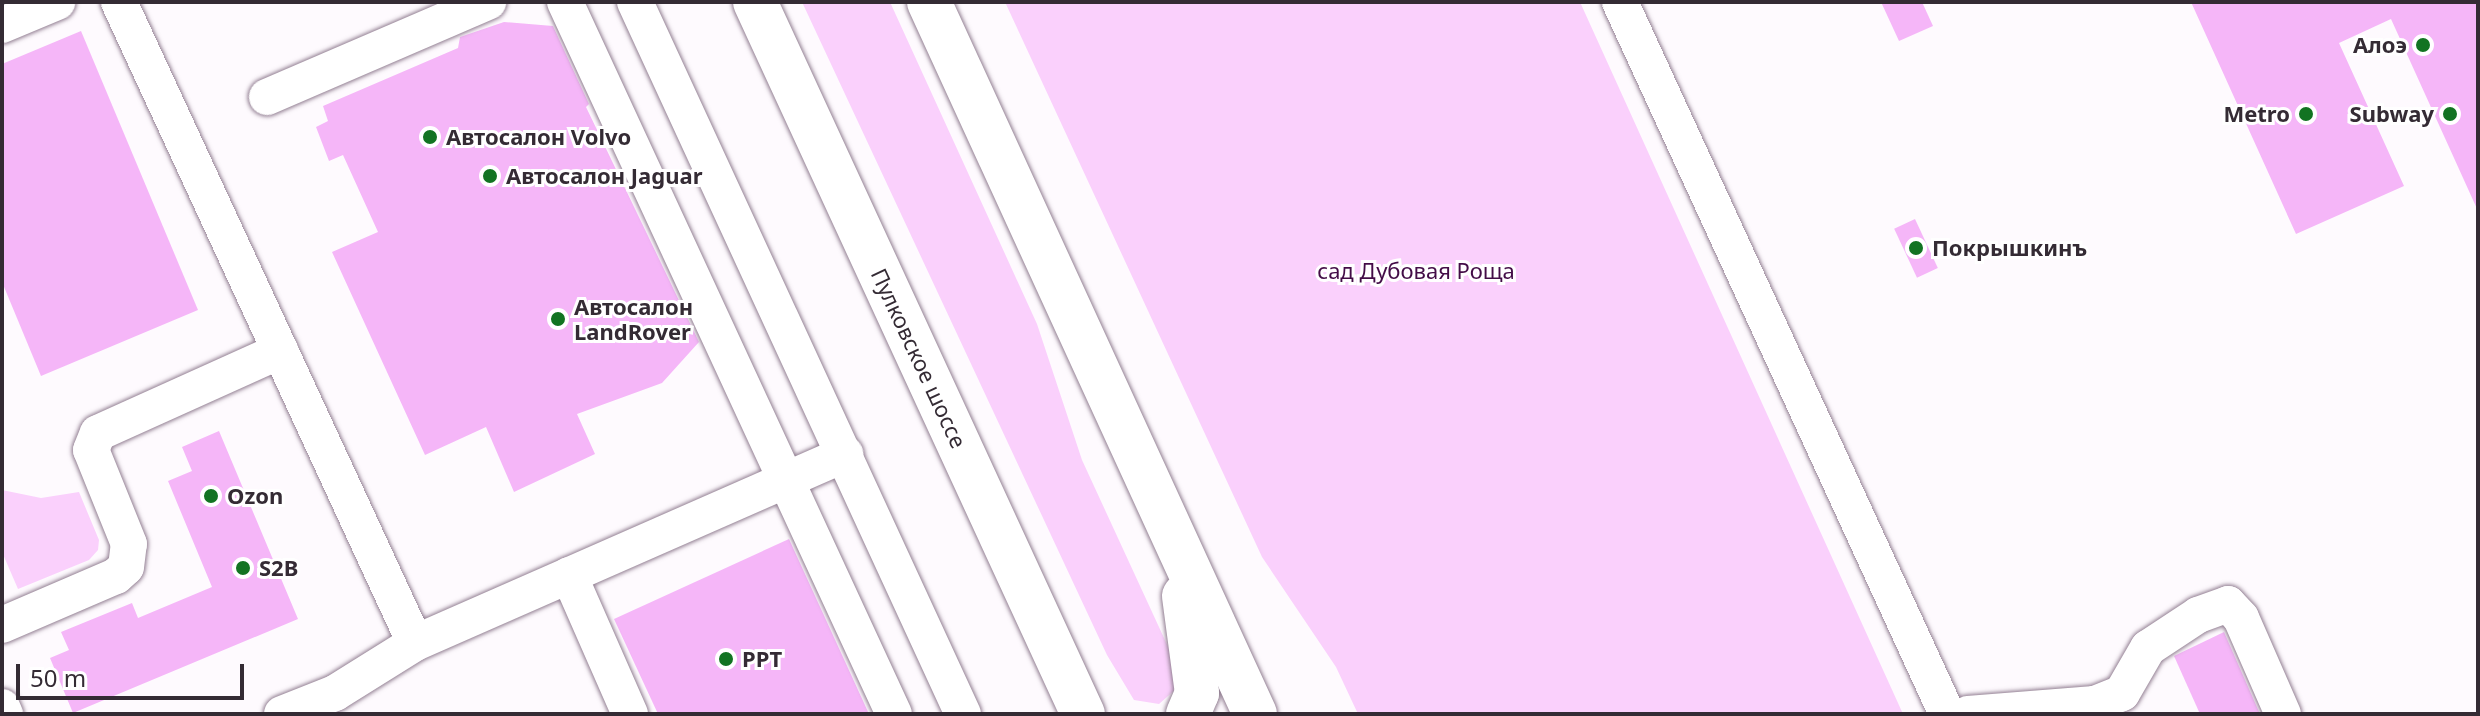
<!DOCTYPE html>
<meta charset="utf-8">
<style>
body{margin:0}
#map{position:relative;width:2480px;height:716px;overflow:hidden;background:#fefafe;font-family:"Noto Sans",sans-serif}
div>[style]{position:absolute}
.green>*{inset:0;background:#fad0fc}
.building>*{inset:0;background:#f5b6f8;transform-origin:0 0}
.roads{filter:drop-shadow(0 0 2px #938093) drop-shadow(0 0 2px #938093)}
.minor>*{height:36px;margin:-18px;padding:0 18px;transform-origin:18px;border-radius:18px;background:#fff}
.major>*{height:44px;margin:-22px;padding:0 22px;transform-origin:22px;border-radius:22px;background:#fff}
.dots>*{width:22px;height:22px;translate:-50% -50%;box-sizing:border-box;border:4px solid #fff;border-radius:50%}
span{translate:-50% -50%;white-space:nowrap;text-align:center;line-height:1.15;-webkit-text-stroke:6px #fff;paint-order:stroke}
.poi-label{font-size:22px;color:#342b34;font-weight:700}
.right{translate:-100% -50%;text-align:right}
.left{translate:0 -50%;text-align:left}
.park-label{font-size:22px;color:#430c47}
.street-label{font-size:22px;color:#342b34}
.frame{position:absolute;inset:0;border:4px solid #342b34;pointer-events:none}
.scale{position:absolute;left:16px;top:664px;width:228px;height:36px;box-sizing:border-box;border:4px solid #342b34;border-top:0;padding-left:10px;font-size:24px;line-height:28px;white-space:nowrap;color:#342b34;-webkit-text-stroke:6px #fff;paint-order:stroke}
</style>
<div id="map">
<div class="green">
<i style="clip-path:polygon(802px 2px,890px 2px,1037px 324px,1082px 460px,1176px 664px,1176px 689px,1159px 704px,1134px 700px,1107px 655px)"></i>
<i style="clip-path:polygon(1005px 2px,1580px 2px,1903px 714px,1358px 714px,1336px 667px,1262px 557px)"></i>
<i style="clip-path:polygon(2px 490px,41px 498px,79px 492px,99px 540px,98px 550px,89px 560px,18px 589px,2px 552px)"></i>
</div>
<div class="building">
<i style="clip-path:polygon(1881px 2px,1922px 2px,1933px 26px,1899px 41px)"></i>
<i style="clip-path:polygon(2191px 2px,2478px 2px,2478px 211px,2391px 19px,2339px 43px,2404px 186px,2296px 234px)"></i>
<i style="clip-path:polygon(504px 22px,553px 26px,589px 104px,586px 107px,699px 342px,662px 383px,577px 414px,595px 454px,514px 492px,486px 427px,425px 455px,332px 252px,378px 232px,343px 155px,329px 161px,316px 127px,328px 121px,323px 106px,458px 48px,460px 37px)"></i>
<i style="clip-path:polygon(81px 31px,198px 310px,41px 376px,2px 282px,2px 64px)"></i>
<i style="left:1915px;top:219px;width:54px;height:23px;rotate:65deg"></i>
<i style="clip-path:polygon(219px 431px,298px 619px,73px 713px,50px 658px,69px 650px,61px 632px,132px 603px,138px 618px,212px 587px,168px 481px,192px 471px,182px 447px)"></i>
<i style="clip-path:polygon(789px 539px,869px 714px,658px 714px,614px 619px)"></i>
<i style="clip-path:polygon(2224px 632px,2260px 714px,2200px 714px,2174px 656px)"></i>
</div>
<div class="roads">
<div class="minor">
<i style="left:119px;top:2px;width:706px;rotate:65.21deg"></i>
<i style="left:565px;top:2px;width:784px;rotate:65.2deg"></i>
<i style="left:635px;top:2px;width:784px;rotate:65.27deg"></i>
<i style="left:1620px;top:2px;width:784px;rotate:65.33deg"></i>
<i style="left:2px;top:25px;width:60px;rotate:-22.7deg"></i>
<i style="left:267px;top:97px;width:241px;rotate:-23.3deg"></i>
<i style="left:569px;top:575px;width:152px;rotate:66.3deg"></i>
<i style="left:2px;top:625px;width:124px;rotate:-23.3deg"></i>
<i style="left:116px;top:576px;width:13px;rotate:-42deg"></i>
<i style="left:126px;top:567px;width:23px;rotate:-83deg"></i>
<i style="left:129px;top:544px;width:101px;rotate:-112deg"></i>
<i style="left:91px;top:450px;width:18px;rotate:-68deg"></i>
<i style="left:98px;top:433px;width:200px;rotate:-24.3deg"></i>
<i style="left:2095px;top:704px;width:29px;rotate:-22deg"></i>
<i style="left:2122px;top:693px;width:52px;rotate:-60deg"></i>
<i style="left:2148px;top:648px;width:60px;rotate:-33.4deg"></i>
<i style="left:2198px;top:615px;width:32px;rotate:-20deg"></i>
<i style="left:2228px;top:604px;width:19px;rotate:47deg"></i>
<i style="left:2241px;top:618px;width:105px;rotate:66.4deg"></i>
<i style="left:2px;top:707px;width:8px;rotate:67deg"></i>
<i style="left:282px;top:714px;width:57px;rotate:-21.6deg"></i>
<i style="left:335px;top:693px;width:94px;rotate:-32deg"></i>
<i style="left:415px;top:643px;width:470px;rotate:-23.7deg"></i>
<i style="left:1968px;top:714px;width:127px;rotate:-4.5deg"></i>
<i style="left:2095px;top:704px;width:11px;rotate:63deg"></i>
</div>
<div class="major">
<i style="left:755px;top:2px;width:784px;rotate:65.27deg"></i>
<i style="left:929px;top:2px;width:783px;rotate:65.4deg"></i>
<i style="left:1184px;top:596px;width:98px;rotate:82.4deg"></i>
<i style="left:1197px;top:693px;width:23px;rotate:113deg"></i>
</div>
</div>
<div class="dots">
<i style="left:2423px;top:45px;background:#127322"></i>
<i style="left:2306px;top:114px;background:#127322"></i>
<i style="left:2450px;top:114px;background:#127322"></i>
<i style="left:430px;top:137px;background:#127322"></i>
<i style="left:490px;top:176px;background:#127322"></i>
<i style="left:1916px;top:248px;background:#127322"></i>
<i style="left:558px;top:319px;background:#127322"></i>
<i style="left:211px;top:496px;background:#127322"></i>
<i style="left:243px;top:568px;background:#127322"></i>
<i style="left:726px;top:659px;background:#127322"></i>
</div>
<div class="poi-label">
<span class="right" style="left:2407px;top:45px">Алоэ</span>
<span class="right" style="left:2290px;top:114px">Metro</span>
<span class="right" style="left:2434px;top:114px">Subway</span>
<span class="left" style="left:446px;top:137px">Автосалон Volvo</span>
<span class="left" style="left:506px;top:176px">Автосалон Jaguar</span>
<span class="left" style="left:1932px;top:248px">Покрышкинъ</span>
<span class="left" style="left:574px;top:319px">Автосалон<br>LandRover</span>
<span class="left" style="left:227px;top:496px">Ozon</span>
<span class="left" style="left:259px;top:568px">S2B</span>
<span class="left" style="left:742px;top:659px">РРТ</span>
</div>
<div class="park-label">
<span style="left:1416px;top:271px">сад Дубовая Роща</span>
</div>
<div class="street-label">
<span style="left:919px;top:358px;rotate:65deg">Пулковское шоссе</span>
</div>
<div class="frame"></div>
<div class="scale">50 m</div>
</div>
